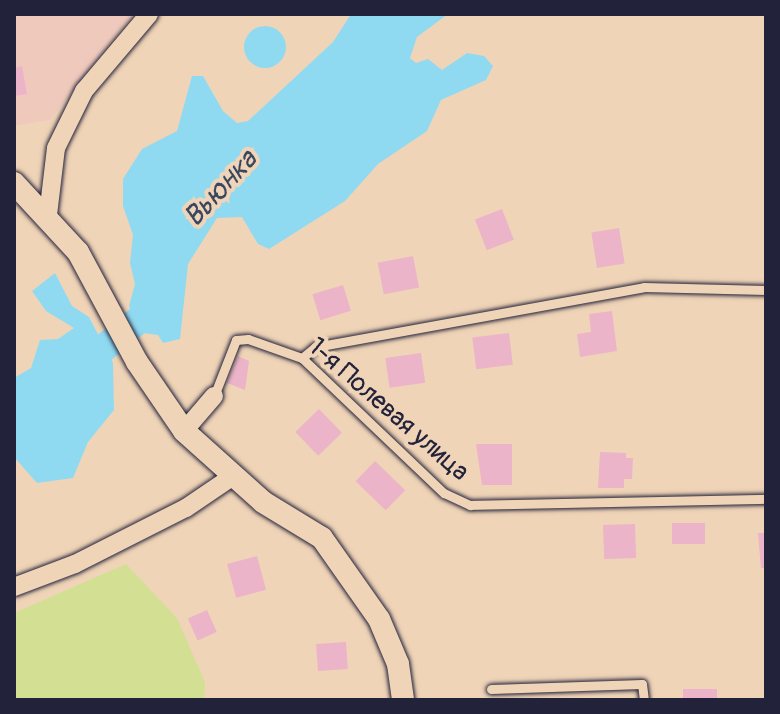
<!DOCTYPE html>
<meta charset="utf-8">
<style>
body{margin:0}
#map{position:relative;width:780px;height:714px;overflow:hidden;background:#f0d4b7;font-family:Pangolin,sans-serif}
div>[style]{position:absolute}
.built>*{inset:0;background:#efcabc}
.green>*{inset:0;background:#d3e093}
.water>*{inset:0;background:#90daf1}
.round{border-radius:50%}
.river>*{height:28px;margin:-14px;padding:0 14px;transform-origin:14px;border-radius:14px;background:#90daf1}
.building>*{inset:0;background:#ecb4c8;transform-origin:0 0}
.roads{filter:drop-shadow(0 0 2px #22223b) drop-shadow(0 0 2px #22223b)}
.service>*{height:9px;margin:-4.5px;padding:0 4.5px;transform-origin:4.5px;border-radius:4.5px;background:#f0d4b7}
.minor>*{height:18px;margin:-9px;padding:0 9px;transform-origin:9px;border-radius:9px;background:#f0d4b7}
.tertiary>*{height:22px;margin:-11px;padding:0 11px;transform-origin:11px;border-radius:11px;background:#f0d4b7}
span{translate:-50% -50%;white-space:nowrap;text-align:center;line-height:1.15;-webkit-text-stroke:8px #f0d4b7;paint-order:stroke}
.street-label{font-size:26px;color:#22223b}
.water-label{font-size:28px;color:#38475f;font-style:italic}
.frame{position:absolute;inset:0;border:16px solid #22223b;pointer-events:none}
</style>
<div id="map">
<div class="built">
<i style="clip-path:polygon(14px 14px,133px 14px,50px 120px,14px 126px)"></i>
</div>
<div class="green">
<i style="clip-path:polygon(126px 564px,177px 618px,205px 682px,204px 700px,14px 700px,14px 613px)"></i>
</div>
<div class="water">
<i style="clip-path:polygon(351px 14px,448px 14px,417px 37px,410px 58px,416px 63px,428px 59px,442px 70px,467px 53px,484px 56px,493px 66px,486px 80px,441px 100px,427px 131px,378px 164px,345px 201px,269px 249px,258px 244px,242px 217px,217px 218px,188px 264px,180px 339px,163px 343px,158px 335px,143px 333px,129px 306px,135px 284px,130px 263px,133px 235px,123px 206px,123px 179px,142px 149px,177px 131px,192px 76px,203px 76px,223px 111px,237px 123px,248px 121px,333px 42px)"></i>
<i class="round" style="left:244px;top:26px;width:42px;height:42px"></i>
<i style="clip-path:polygon(55px 273px,72px 306px,89px 317px,113px 363px,114px 410px,88px 442px,73px 478px,37px 483px,14px 457px,14px 378px,31px 368px,40px 340px,58px 339px,74px 328px,46px 311px,32px 291px)"></i>
</div>
<div class="river">
<i style="left:14px;top:409px;width:45px;rotate:-27.7deg"></i>
<i style="left:54px;top:388px;width:124px;rotate:-38.8deg"></i>
<i style="left:151px;top:310px;width:19px;rotate:-72deg"></i>
</div>
<div class="building">
<i style="clip-path:polygon(22px 66px,27px 94px,14px 96px,14px 68px)"></i>
<i style="left:502px;top:209px;width:33px;height:29px;rotate:69deg"></i>
<i style="left:619px;top:228px;width:36px;height:28px;rotate:81deg"></i>
<i style="left:413px;top:256px;width:32px;height:36px;rotate:79deg"></i>
<i style="left:343px;top:285px;width:27px;height:32px;rotate:73deg"></i>
<i style="clip-path:polygon(612px 311px,617px 351px,580px 357px,577px 334px,591px 332px,589px 314px)"></i>
<i style="left:509px;top:333px;width:32px;height:37px;rotate:83deg"></i>
<i style="left:421px;top:353px;width:30px;height:36px;rotate:82deg"></i>
<i style="clip-path:polygon(238px 356px,249px 361px,245px 390px,227px 383px)"></i>
<i style="left:319px;top:409px;width:33px;height:33px;rotate:46deg"></i>
<i style="clip-path:polygon(476px 444px,512px 444px,512px 485px,482px 485px)"></i>
<i style="clip-path:polygon(600px 452px,626px 453px,626px 458px,633px 458px,632px 479px,624px 479px,624px 488px,598px 488px)"></i>
<i style="left:375px;top:461px;width:42px;height:28px;rotate:44deg"></i>
<i style="left:672px;top:523px;width:33px;height:21px"></i>
<i style="left:635px;top:524px;width:34px;height:32px;rotate:88deg"></i>
<i style="clip-path:polygon(758px 533px,766px 533px,766px 568px,761px 568px)"></i>
<i style="left:257px;top:556px;width:35px;height:31px;rotate:75deg"></i>
<i style="left:207px;top:610px;width:24px;height:21px;rotate:66deg"></i>
<i style="left:346px;top:642px;width:27px;height:30px;rotate:86deg"></i>
<i style="left:717px;top:689px;width:11px;height:34px;rotate:90deg"></i>
</div>
<div class="roads">
<div class="service">
<i style="left:302px;top:358px;width:17px;rotate:-40deg"></i>
<i style="left:315px;top:347px;width:334px;rotate:-10.3deg"></i>
<i style="left:644px;top:287px;width:122px;rotate:1.4deg"></i>
<i style="left:214px;top:396px;width:60px;rotate:-68.6deg"></i>
<i style="left:236px;top:340px;width:12px;rotate:-5deg"></i>
<i style="left:248px;top:339px;width:57px;rotate:19.4deg"></i>
<i style="left:302px;top:358px;width:196px;rotate:43.6deg"></i>
<i style="left:444px;top:493px;width:29px;rotate:25deg"></i>
<i style="left:470px;top:505px;width:296px;rotate:-1.2deg"></i>
<i style="left:491px;top:689px;width:151px;rotate:-1.9deg"></i>
<i style="left:642px;top:684px;width:16px;rotate:83deg"></i>
</div>
<div class="minor">
<i style="left:48px;top:215px;width:67px;rotate:-83.2deg"></i>
<i style="left:56px;top:148px;width:64px;rotate:-63.8deg"></i>
<i style="left:84px;top:91px;width:101px;rotate:-49.8deg"></i>
<i style="left:184px;top:431px;width:46px;rotate:-49.4deg"></i>
<i style="left:14px;top:587px;width:65px;rotate:-20.7deg"></i>
<i style="left:75px;top:564px;width:124px;rotate:-26.8deg"></i>
<i style="left:186px;top:508px;width:57px;rotate:-34.2deg"></i>
</div>
<div class="tertiary">
<i style="left:14px;top:183px;width:94px;rotate:47.2deg"></i>
<i style="left:78px;top:252px;width:125px;rotate:61.8deg"></i>
<i style="left:137px;top:362px;width:83px;rotate:55.7deg"></i>
<i style="left:184px;top:431px;width:106px;rotate:41.9deg"></i>
<i style="left:263px;top:502px;width:69px;rotate:31.4deg"></i>
<i style="left:322px;top:538px;width:99px;rotate:54.9deg"></i>
<i style="left:379px;top:619px;width:49px;rotate:67.1deg"></i>
<i style="left:398px;top:664px;width:36px;rotate:82deg"></i>
</div>
</div>
<div class="street-label">
<span style="left:388px;top:410px;rotate:41deg">1-я Полевая улица</span>
</div>
<div class="water-label">
<span style="left:221px;top:189px;rotate:-47deg">Вьюнка</span>
</div>
<div class="frame"></div>
</div>
